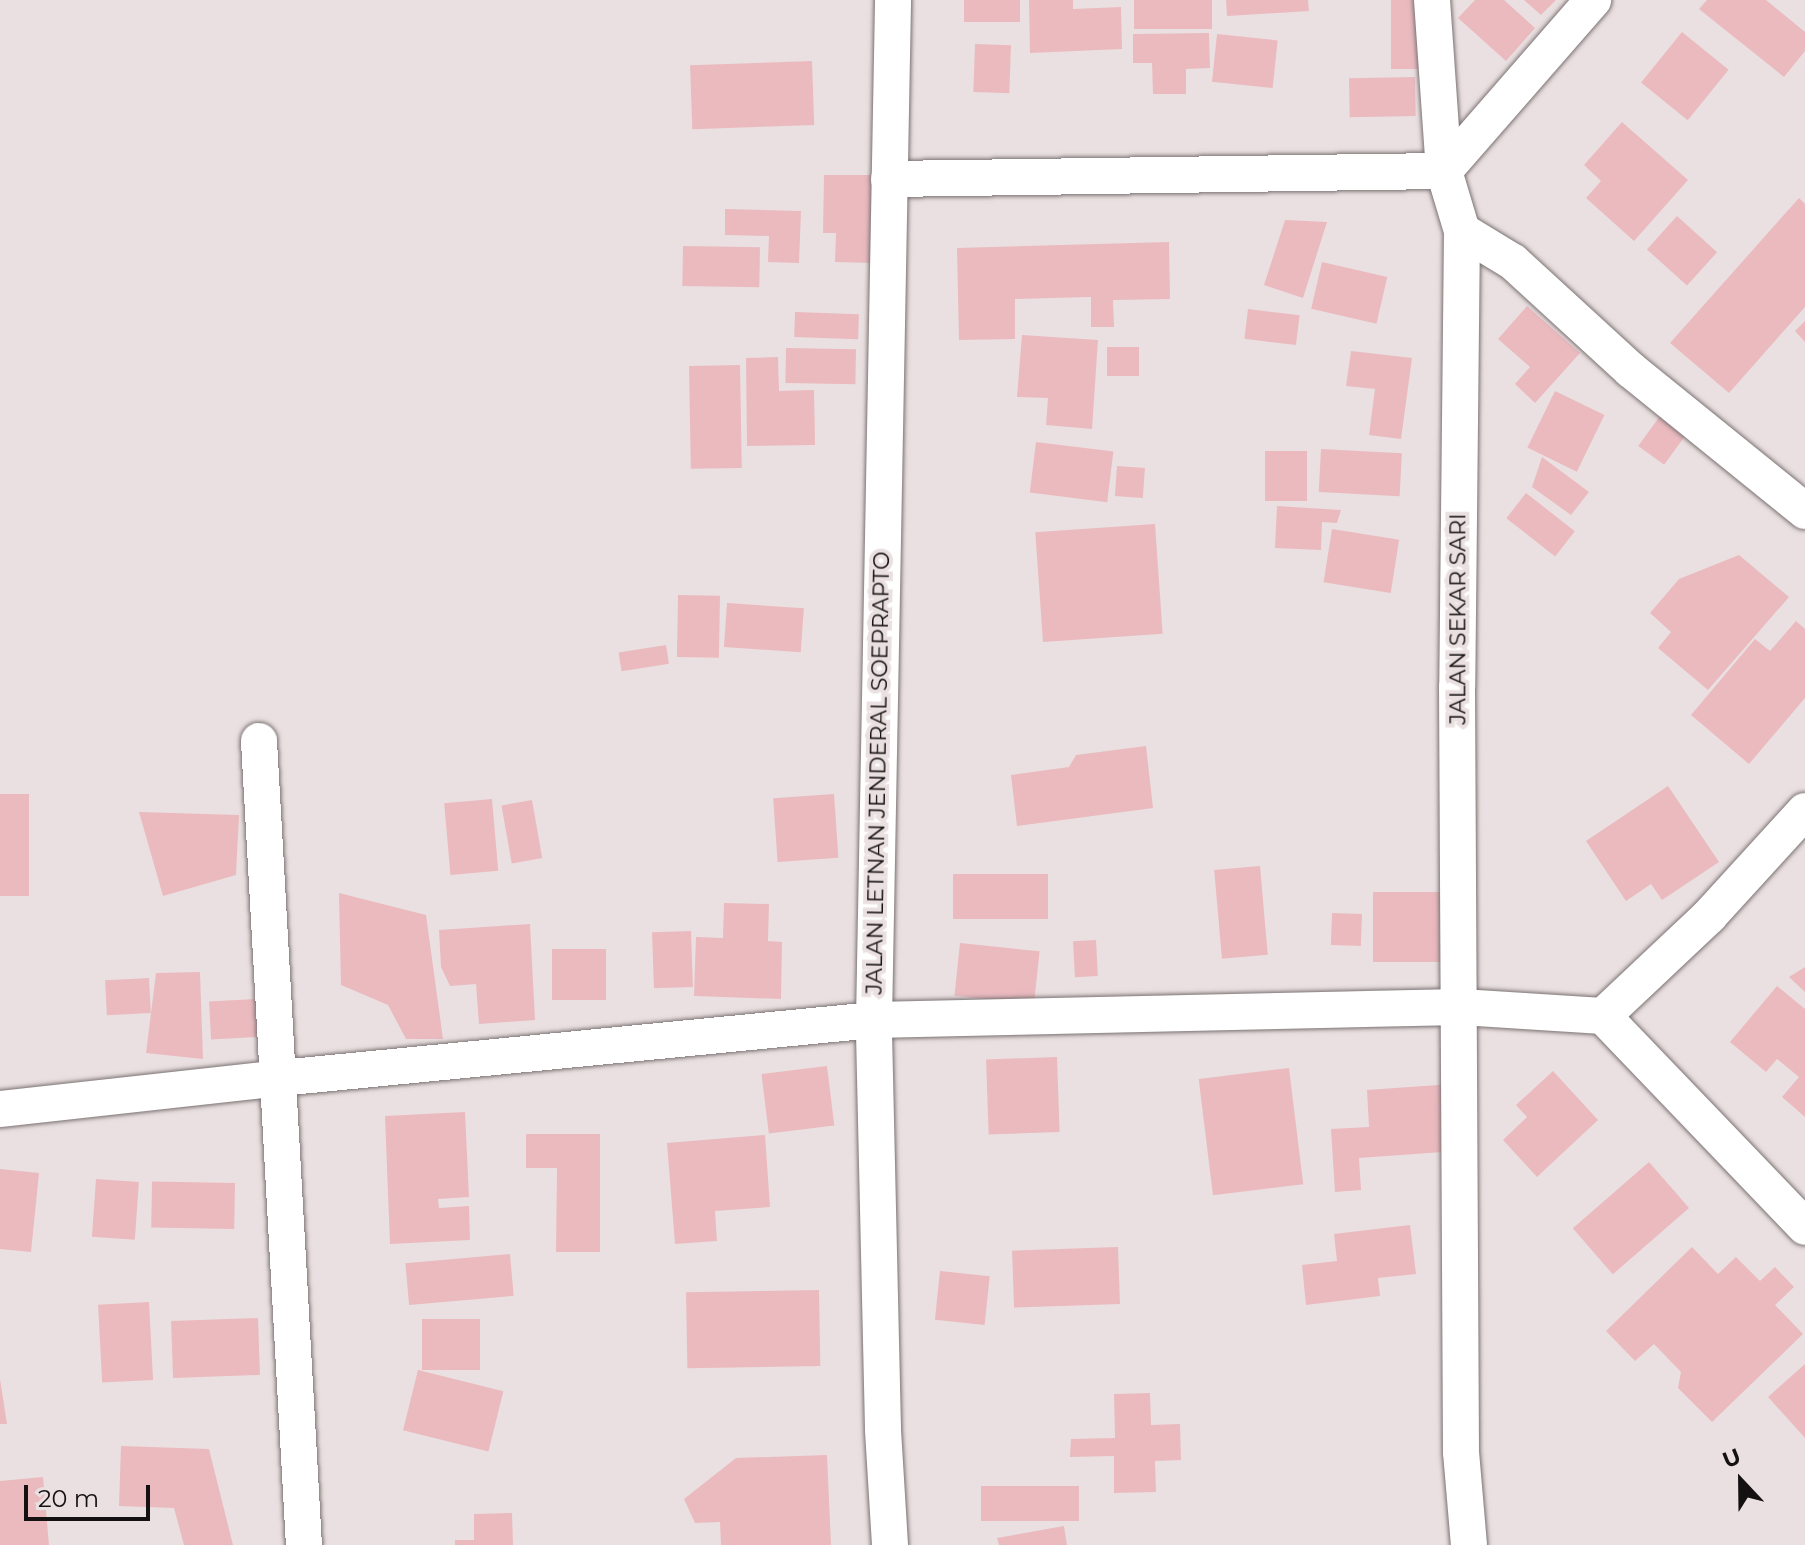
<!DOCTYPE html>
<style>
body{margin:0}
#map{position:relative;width:1805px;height:1545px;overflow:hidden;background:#eae0e1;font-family:Montserrat,sans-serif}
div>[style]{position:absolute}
.building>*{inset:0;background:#eababf;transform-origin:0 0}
.roads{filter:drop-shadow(0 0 2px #7b7273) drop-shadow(0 0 2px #7b7273)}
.minor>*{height:36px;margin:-18px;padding:0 18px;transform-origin:18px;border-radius:18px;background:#fff}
span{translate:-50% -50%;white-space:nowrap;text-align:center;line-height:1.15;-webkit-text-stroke:8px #eae0e1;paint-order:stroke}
.street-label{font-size:22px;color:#151112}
.north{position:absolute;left:1701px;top:1441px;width:80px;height:80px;-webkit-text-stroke:6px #eae0e1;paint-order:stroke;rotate:338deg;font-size:22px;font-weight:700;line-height:32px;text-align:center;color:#151112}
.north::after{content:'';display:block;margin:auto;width:28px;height:36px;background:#151112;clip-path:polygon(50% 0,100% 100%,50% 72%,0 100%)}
.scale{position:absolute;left:24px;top:1485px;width:126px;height:36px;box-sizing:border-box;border:4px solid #151112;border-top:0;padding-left:10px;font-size:24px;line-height:28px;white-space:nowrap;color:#151112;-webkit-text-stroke:6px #eae0e1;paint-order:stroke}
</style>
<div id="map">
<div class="building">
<i style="left:964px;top:0;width:56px;height:22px"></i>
<i style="clip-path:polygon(1029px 0,1073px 0,1073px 9px,1121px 7px,1122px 49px,1030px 53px)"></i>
<i style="left:1134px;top:0;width:78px;height:29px"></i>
<i style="clip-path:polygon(1226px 0,1308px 0,1309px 11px,1227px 16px)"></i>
<i style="left:1391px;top:0;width:32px;height:69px"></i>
<i style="clip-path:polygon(1475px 0,1504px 0,1535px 28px,1506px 61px,1458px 18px)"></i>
<i style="clip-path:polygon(1524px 0,1556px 0,1541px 15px)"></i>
<i style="clip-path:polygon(1707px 0,1766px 0,1805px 32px,1805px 51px,1784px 77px,1699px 9px)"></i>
<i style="left:1682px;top:32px;width:60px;height:65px;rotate:39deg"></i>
<i style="clip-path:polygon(1209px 33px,1210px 68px,1186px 69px,1186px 94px,1153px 94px,1152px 63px,1133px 63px,1133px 34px)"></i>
<i style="left:1217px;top:34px;width:61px;height:48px;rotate:6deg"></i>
<i style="left:975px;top:44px;width:36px;height:48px;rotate:2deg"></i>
<i style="left:812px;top:61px;width:64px;height:122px;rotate:88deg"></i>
<i style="left:1415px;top:77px;width:39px;height:66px;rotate:89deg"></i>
<i style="clip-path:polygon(1622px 122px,1688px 180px,1634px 241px,1586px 198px,1601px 181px,1584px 165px)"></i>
<i style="clip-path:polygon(824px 175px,873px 175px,872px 263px,835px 262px,836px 233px,823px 233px)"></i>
<i style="clip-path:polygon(1799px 198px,1805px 204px,1805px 307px,1729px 393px,1670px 343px)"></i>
<i style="clip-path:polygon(725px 209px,801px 211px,799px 263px,768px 262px,769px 236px,725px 235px)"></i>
<i style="left:1677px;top:216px;width:54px;height:45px;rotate:42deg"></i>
<i style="clip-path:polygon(1285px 220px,1327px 222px,1303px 298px,1264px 285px)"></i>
<i style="clip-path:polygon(1169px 242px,1170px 299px,1113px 300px,1114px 327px,1091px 327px,1091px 297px,1015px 299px,1015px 339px,959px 340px,957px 248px)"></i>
<i style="left:683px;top:246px;width:77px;height:40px;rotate:1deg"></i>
<i style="left:1322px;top:262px;width:67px;height:48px;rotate:13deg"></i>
<i style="clip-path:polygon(1527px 306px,1580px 353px,1535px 403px,1515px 384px,1530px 367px,1498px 339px)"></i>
<i style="left:1248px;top:309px;width:52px;height:30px;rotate:7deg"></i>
<i style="left:795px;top:312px;width:64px;height:25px;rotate:2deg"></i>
<i style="clip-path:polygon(1805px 321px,1805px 342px,1795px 331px)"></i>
<i style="clip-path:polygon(1022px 335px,1098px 340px,1092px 429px,1046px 425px,1048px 398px,1017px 397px)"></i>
<i style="left:1139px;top:347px;width:29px;height:32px;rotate:90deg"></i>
<i style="left:786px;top:348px;width:70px;height:35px;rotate:1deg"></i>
<i style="clip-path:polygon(1351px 351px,1412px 358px,1401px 439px,1369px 435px,1375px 389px,1346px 386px)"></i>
<i style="clip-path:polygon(778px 357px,779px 391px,814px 390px,815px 445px,747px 446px,746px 358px)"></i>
<i style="left:740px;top:365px;width:103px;height:51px;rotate:89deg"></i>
<i style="left:1555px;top:391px;width:55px;height:63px;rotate:26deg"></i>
<i style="left:1660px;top:416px;width:32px;height:37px;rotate:36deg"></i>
<i style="left:1036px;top:442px;width:78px;height:51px;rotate:7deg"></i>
<i style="left:1321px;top:449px;width:81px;height:43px;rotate:3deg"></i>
<i style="left:1307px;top:451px;width:50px;height:42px;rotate:90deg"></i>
<i style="clip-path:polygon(1542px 457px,1589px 492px,1571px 515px,1532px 487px)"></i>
<i style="left:1117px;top:466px;width:28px;height:30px;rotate:4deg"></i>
<i style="left:1526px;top:493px;width:62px;height:32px;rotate:38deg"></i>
<i style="clip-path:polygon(1277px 506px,1341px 510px,1337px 523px,1322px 522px,1321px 550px,1275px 548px)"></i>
<i style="left:1155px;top:524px;width:110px;height:120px;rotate:86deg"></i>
<i style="left:1332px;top:529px;width:68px;height:54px;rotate:9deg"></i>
<i style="clip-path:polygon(1739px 555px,1789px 597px,1708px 690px,1658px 648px,1671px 632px,1650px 613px,1679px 579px)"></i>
<i style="left:678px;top:595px;width:42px;height:62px;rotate:1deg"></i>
<i style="left:727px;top:603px;width:77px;height:44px;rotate:4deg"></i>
<i style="clip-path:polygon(1796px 621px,1805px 629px,1805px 698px,1749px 764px,1691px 715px,1755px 639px,1770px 651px)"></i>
<i style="left:666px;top:645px;width:19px;height:48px;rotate:81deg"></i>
<i style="clip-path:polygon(1146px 746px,1153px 808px,1017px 826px,1011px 775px,1069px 767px,1076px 755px)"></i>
<i style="clip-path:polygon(1668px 786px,1719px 862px,1662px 900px,1651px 884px,1626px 901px,1586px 841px)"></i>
<i style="left:0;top:794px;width:29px;height:102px"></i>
<i style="left:834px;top:794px;width:64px;height:61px;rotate:86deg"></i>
<i style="left:492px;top:799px;width:72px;height:48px;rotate:85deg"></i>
<i style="left:532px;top:800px;width:59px;height:31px;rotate:80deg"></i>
<i style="clip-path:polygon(139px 812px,239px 815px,236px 875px,163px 896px)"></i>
<i style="left:1260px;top:866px;width:89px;height:46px;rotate:85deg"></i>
<i style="left:953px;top:874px;width:95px;height:45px"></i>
<i style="left:1373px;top:892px;width:69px;height:70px"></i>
<i style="clip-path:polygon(339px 893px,426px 915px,443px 1039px,406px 1039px,388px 1005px,341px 985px)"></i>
<i style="clip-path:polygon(724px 903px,769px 904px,768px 941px,782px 942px,781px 999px,694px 996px,696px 937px,723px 938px)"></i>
<i style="left:1332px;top:913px;width:30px;height:32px;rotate:2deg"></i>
<i style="clip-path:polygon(530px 924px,535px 1020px,479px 1024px,476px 984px,450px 986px,441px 967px,439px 930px)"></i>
<i style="left:691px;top:931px;width:56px;height:39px;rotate:88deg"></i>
<i style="left:1096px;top:940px;width:36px;height:23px;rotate:87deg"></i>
<i style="left:960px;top:943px;width:80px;height:53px;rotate:6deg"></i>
<i style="left:606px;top:949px;width:51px;height:54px;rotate:90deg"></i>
<i style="clip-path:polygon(1805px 967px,1805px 992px,1789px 977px)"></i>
<i style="clip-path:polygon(200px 972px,203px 1059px,146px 1053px,156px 973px)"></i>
<i style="left:149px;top:978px;width:35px;height:44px;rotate:87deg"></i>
<i style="clip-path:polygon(1777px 986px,1805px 1009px,1805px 1117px,1782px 1097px,1799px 1077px,1777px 1059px,1766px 1072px,1730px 1042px)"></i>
<i style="left:257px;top:999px;width:38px;height:48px;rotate:87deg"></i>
<i style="left:1057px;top:1057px;width:75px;height:71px;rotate:88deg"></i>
<i style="left:827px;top:1066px;width:60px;height:66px;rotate:83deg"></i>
<i style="left:1289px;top:1068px;width:117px;height:91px;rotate:83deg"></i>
<i style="clip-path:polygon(1553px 1071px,1598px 1120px,1537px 1177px,1503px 1140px,1527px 1117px,1516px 1105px)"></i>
<i style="clip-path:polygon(1452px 1084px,1457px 1151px,1359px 1158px,1361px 1190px,1335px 1192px,1331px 1129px,1369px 1127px,1367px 1090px)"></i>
<i style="clip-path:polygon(465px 1112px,469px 1197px,438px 1199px,439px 1208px,469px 1206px,470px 1240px,390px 1244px,385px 1116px)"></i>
<i style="clip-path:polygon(526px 1134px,600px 1134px,600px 1252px,556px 1252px,557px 1168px,526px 1168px)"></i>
<i style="clip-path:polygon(765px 1135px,770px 1207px,715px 1211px,717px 1241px,675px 1244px,667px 1143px)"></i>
<i style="left:1649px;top:1162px;width:61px;height:101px;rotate:49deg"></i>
<i style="clip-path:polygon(0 1169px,39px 1173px,31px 1252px,0 1249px)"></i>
<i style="left:96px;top:1179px;width:43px;height:58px;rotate:4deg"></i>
<i style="left:235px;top:1183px;width:46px;height:83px;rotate:91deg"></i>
<i style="clip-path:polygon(1410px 1225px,1416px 1274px,1378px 1278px,1380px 1296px,1306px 1305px,1302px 1265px,1337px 1261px,1334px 1234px)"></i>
<i style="left:1118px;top:1247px;width:57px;height:106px;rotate:88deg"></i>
<i style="clip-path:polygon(1692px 1247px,1718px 1274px,1736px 1257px,1760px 1281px,1775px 1267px,1794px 1287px,1775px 1305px,1803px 1334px,1712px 1422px,1678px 1388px,1681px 1372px,1654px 1344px,1635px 1361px,1606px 1331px)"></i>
<i style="left:510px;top:1254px;width:42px;height:105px;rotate:85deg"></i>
<i style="left:940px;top:1271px;width:50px;height:49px;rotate:6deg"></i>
<i style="left:819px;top:1290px;width:76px;height:133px;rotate:89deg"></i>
<i style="left:149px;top:1302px;width:78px;height:51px;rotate:87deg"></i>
<i style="left:258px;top:1318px;width:57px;height:87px;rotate:88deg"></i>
<i style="left:422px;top:1319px;width:58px;height:51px"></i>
<i style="clip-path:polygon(1805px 1364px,1805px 1438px,1768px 1397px)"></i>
<i style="left:418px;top:1370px;width:88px;height:62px;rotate:14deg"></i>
<i style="clip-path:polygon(0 1379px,7px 1424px,0 1424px)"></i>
<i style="clip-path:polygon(1150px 1393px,1151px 1425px,1180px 1424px,1181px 1460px,1155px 1461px,1156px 1492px,1114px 1493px,1114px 1456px,1070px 1457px,1071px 1439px,1115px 1438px,1114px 1394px)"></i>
<i style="clip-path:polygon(121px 1446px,209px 1449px,233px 1545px,184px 1545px,174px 1508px,119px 1506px)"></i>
<i style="clip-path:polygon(827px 1455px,831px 1545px,721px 1545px,720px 1522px,695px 1523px,684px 1499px,736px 1458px)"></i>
<i style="clip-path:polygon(43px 1477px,49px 1545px,0 1545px,0 1481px)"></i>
<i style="left:1079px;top:1486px;width:35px;height:98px;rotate:90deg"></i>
<i style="clip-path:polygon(512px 1513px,513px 1545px,455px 1545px,455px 1540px,474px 1540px,474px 1514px)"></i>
<i style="clip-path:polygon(1064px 1526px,1067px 1545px,999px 1545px,997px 1538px)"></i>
</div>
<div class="roads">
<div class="minor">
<i style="left:1432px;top:0;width:171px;rotate:86deg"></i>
<i style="left:1444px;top:171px;width:63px;rotate:73.3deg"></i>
<i style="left:1462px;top:231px;width:456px;rotate:90.6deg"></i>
<i style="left:1457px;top:687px;width:765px;rotate:89.7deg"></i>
<i style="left:1461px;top:1452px;width:93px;rotate:85.1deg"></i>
<i style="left:889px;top:179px;width:555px;rotate:-0.83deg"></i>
<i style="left:1444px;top:171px;width:227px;rotate:-48.9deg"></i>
<i style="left:1462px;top:231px;width:60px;rotate:31.3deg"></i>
<i style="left:1513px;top:262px;width:160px;rotate:42.5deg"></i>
<i style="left:1631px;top:370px;width:224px;rotate:39deg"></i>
<i style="left:259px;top:741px;width:805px;rotate:86.8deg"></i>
<i style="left:1603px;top:1016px;width:292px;rotate:46.2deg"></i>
<i style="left:0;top:1109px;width:282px;rotate:-6.3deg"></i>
<i style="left:280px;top:1078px;width:597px;rotate:-5.58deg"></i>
<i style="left:874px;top:1020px;width:587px;rotate:-1.27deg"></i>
<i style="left:1461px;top:1007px;width:142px;rotate:3.6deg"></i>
<i style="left:1603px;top:1016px;width:146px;rotate:-43.3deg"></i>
<i style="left:1709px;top:916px;width:142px;rotate:-47.6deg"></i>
<i style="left:890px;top:1545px;width:116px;rotate:-93.5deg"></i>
<i style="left:883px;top:1429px;width:409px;rotate:-91.3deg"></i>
<i style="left:874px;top:1020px;width:1020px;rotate:-88.93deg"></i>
</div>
</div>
<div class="street-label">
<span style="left:1458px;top:619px;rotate:-90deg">JALAN SEKAR SARI</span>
<span style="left:878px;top:773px;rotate:-89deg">JALAN LETNAN JENDERAL SOEPRAPTO</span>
</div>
<div class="north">U</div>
<div class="scale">20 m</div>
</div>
